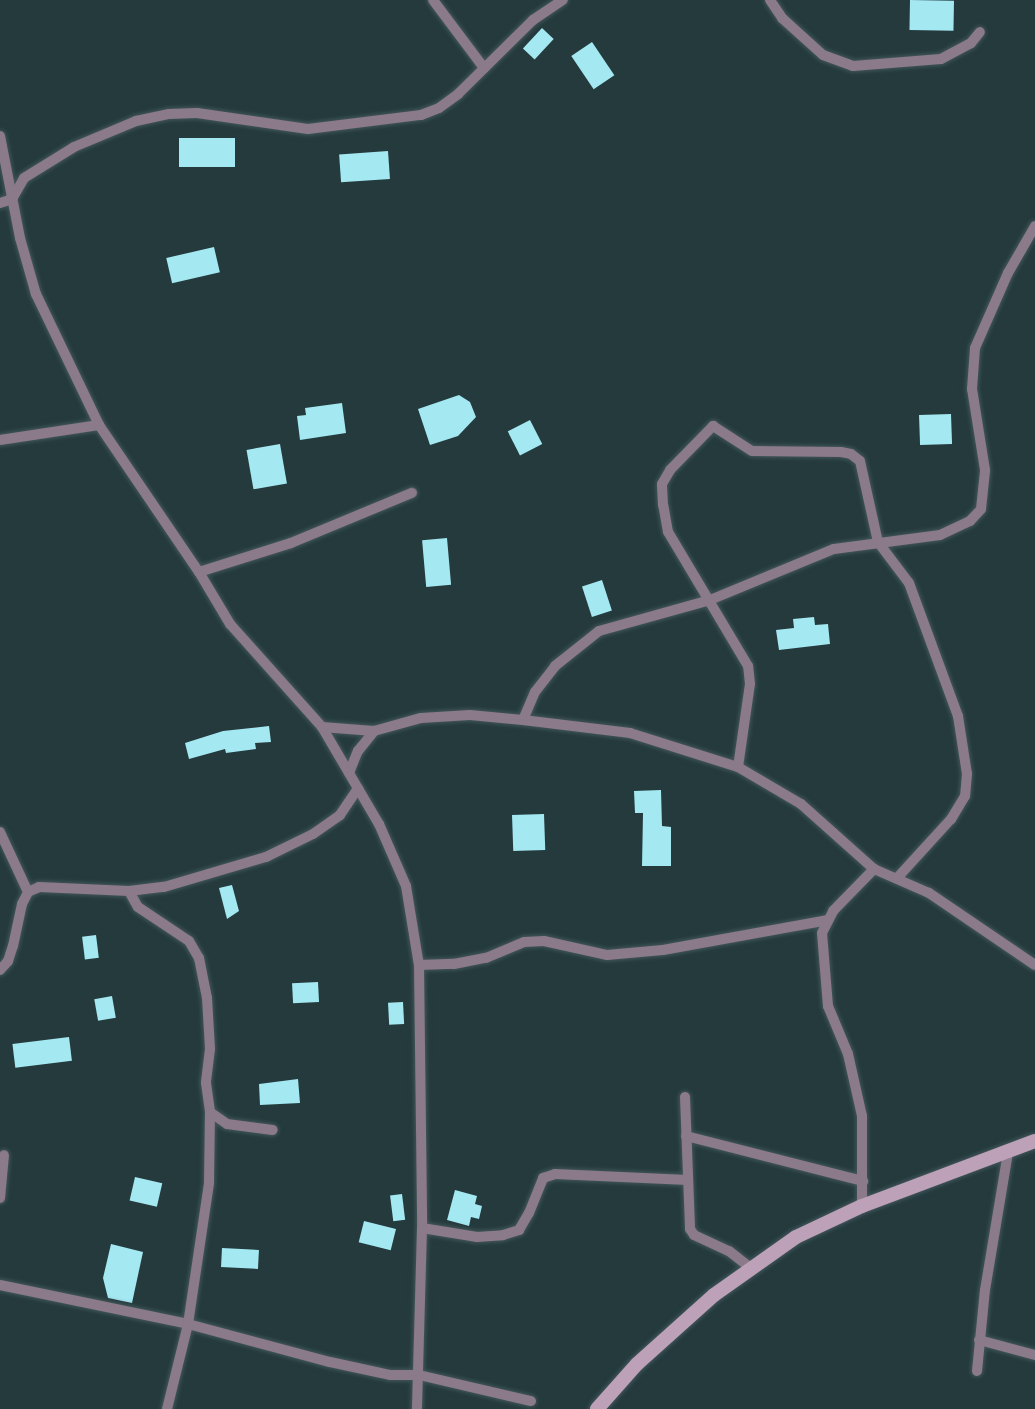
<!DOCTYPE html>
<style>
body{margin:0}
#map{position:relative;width:1035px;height:1409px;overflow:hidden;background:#243a3d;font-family:"Roboto Serif",serif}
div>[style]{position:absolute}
.building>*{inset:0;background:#a4e8f2;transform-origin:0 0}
.roads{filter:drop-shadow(0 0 2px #425659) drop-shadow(0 0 2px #425659)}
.street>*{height:10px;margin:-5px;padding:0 5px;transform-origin:5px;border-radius:5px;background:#8b7a8a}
.secondary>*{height:14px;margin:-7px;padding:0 7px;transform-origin:7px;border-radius:7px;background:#bca1b9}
span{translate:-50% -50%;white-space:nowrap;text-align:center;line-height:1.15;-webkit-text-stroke:7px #151f20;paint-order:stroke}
</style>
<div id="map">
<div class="building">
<i style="left:910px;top:0;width:44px;height:30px;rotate:1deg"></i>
<i style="left:542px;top:28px;width:16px;height:28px;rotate:43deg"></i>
<i style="left:592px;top:42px;width:40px;height:25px;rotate:56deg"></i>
<i style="left:235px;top:138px;width:29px;height:56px;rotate:90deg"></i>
<i style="left:388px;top:151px;width:28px;height:49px;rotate:86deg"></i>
<i style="left:214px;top:247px;width:26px;height:49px;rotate:77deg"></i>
<i style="clip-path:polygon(459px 395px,470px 402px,476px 417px,458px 436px,430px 445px,418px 409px)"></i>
<i style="clip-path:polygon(342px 403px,346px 433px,300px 440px,297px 416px,306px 415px,305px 408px)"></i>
<i style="left:951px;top:414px;width:30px;height:32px;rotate:88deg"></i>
<i style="left:530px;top:420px;width:27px;height:25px;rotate:63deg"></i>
<i style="left:280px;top:444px;width:40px;height:34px;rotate:80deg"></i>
<i style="left:447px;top:538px;width:47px;height:25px;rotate:85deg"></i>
<i style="left:602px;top:580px;width:32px;height:21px;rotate:72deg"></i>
<i style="clip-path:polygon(814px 617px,815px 625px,828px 624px,830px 644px,779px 650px,776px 630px,794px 628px,793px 619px)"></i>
<i style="clip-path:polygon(269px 726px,271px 742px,255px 743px,256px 749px,226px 753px,225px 749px,189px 759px,185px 743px,223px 731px)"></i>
<i style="clip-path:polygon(661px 790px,662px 826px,671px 827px,671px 866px,642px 866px,643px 813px,635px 813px,634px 791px)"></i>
<i style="left:544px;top:814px;width:36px;height:32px;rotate:88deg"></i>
<i style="clip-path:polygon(232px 885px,239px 911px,227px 919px,219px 888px)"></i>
<i style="left:96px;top:935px;width:23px;height:14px;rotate:83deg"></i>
<i style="left:318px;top:982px;width:20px;height:26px;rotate:87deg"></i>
<i style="left:112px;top:996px;width:22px;height:18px;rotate:80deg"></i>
<i style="left:403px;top:1002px;width:22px;height:15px;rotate:87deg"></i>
<i style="left:69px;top:1037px;width:24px;height:57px;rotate:83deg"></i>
<i style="clip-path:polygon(298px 1079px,300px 1103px,260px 1105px,259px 1084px)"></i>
<i style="left:135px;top:1177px;width:28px;height:24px;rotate:13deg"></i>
<i style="clip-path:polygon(455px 1190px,477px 1196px,475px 1204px,482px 1206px,479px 1219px,471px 1217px,469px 1226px,447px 1220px)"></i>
<i style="left:402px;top:1194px;width:26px;height:12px;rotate:83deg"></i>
<i style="left:364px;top:1221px;width:33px;height:22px;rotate:14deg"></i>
<i style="clip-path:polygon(111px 1244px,143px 1252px,132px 1303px,108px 1298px,103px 1278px)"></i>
<i style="left:222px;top:1248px;width:37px;height:19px;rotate:3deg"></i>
</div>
<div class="roads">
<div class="street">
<i style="left:433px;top:0;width:85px;rotate:53.1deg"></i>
<i style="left:770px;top:0;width:22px;rotate:56deg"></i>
<i style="left:782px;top:18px;width:55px;rotate:42.1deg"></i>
<i style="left:823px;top:55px;width:32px;rotate:20deg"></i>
<i style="left:853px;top:66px;width:88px;rotate:-4.5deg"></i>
<i style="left:941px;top:59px;width:34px;rotate:-28deg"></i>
<i style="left:971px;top:43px;width:14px;rotate:-51deg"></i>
<i style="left:0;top:136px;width:104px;rotate:78.9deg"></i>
<i style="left:20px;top:238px;width:58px;rotate:74.1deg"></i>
<i style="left:36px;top:294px;width:145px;rotate:64.3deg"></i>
<i style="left:99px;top:425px;width:178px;rotate:55.8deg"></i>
<i style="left:199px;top:572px;width:61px;rotate:59.2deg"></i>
<i style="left:230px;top:624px;width:138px;rotate:48.2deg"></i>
<i style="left:322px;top:727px;width:113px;rotate:59.6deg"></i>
<i style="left:379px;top:824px;width:68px;rotate:66.5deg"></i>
<i style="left:406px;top:886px;width:80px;rotate:80.7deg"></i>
<i style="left:419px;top:965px;width:263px;rotate:89.3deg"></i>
<i style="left:422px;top:1228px;width:181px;rotate:91.6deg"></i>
<i style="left:0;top:203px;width:13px;rotate:-18deg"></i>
<i style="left:12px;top:199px;width:24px;rotate:-60deg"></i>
<i style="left:24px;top:178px;width:59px;rotate:-31.8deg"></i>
<i style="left:74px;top:147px;width:67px;rotate:-22.8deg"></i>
<i style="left:136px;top:121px;width:34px;rotate:-12deg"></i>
<i style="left:169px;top:114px;width:28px;rotate:-2deg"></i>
<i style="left:197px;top:113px;width:112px;rotate:8.2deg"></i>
<i style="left:308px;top:129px;width:114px;rotate:-7.1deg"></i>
<i style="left:421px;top:115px;width:19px;rotate:-21deg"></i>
<i style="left:439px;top:108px;width:24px;rotate:-36deg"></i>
<i style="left:458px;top:94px;width:105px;rotate:-44.6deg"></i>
<i style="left:533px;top:20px;width:36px;rotate:-34deg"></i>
<i style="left:0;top:440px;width:100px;rotate:-8.6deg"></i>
<i style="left:199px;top:572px;width:96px;rotate:-17.5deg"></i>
<i style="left:291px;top:543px;width:131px;rotate:-22.5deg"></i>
<i style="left:523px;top:720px;width:30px;rotate:-67deg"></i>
<i style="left:535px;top:692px;width:33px;rotate:-52deg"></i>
<i style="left:555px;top:666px;width:56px;rotate:-38.5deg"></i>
<i style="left:599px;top:631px;width:115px;rotate:-15.6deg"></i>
<i style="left:710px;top:600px;width:134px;rotate:-22.4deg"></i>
<i style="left:834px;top:549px;width:107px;rotate:-7.5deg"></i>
<i style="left:940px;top:535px;width:33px;rotate:-25deg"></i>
<i style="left:970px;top:521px;width:16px;rotate:-47deg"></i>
<i style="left:981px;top:509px;width:39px;rotate:-84deg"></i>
<i style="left:985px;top:470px;width:82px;rotate:-99.1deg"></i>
<i style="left:972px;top:389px;width:41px;rotate:-85.8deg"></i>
<i style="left:975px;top:348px;width:82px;rotate:-66.3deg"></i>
<i style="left:1008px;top:273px;width:54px;rotate:-60.1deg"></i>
<i style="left:322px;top:727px;width:52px;rotate:4.4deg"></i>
<i style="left:374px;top:731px;width:49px;rotate:-15.5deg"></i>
<i style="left:421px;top:718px;width:49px;rotate:-3.5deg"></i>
<i style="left:470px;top:715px;width:53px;rotate:5.4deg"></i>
<i style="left:523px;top:720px;width:108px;rotate:6.9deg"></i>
<i style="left:630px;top:733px;width:113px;rotate:17.5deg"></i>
<i style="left:738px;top:767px;width:73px;rotate:30.4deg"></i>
<i style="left:801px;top:804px;width:98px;rotate:41.7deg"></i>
<i style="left:874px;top:869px;width:60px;rotate:23.6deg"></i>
<i style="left:929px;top:893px;width:128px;rotate:34.2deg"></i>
<i style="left:738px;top:767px;width:84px;rotate:-81.8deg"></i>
<i style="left:750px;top:684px;width:18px;rotate:-96deg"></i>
<i style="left:748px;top:666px;width:156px;rotate:-120.8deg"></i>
<i style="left:668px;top:532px;width:27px;rotate:-100deg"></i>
<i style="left:663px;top:505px;width:21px;rotate:-93deg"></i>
<i style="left:662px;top:484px;width:16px;rotate:-60deg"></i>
<i style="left:670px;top:470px;width:62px;rotate:-45.7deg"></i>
<i style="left:713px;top:426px;width:46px;rotate:32.7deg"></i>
<i style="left:752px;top:451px;width:89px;rotate:0.6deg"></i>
<i style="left:841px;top:452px;width:10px;rotate:11deg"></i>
<i style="left:851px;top:454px;width:11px;rotate:38deg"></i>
<i style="left:860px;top:461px;width:83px;rotate:77.5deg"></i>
<i style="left:878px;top:542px;width:51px;rotate:52.9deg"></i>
<i style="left:909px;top:583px;width:142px;rotate:69.8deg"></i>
<i style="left:958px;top:716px;width:59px;rotate:81.2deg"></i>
<i style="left:967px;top:774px;width:22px;rotate:95deg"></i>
<i style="left:965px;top:796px;width:27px;rotate:121deg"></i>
<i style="left:951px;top:819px;width:79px;rotate:132.4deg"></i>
<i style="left:349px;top:773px;width:24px;rotate:-68deg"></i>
<i style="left:358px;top:751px;width:26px;rotate:-51deg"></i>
<i style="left:0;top:832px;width:66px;rotate:65deg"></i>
<i style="left:129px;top:891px;width:18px;rotate:61deg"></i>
<i style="left:138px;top:907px;width:61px;rotate:33.7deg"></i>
<i style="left:189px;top:941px;width:20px;rotate:60deg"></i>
<i style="left:199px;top:958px;width:41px;rotate:78.7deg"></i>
<i style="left:207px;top:998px;width:51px;rotate:86.6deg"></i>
<i style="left:210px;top:1049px;width:34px;rotate:97deg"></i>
<i style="left:206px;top:1083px;width:29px;rotate:82deg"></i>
<i style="left:210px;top:1112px;width:21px;rotate:35deg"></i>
<i style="left:227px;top:1124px;width:46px;rotate:7.4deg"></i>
<i style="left:419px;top:965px;width:35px;rotate:-2deg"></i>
<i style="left:454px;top:964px;width:33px;rotate:-11deg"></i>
<i style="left:486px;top:958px;width:41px;rotate:-22.8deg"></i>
<i style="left:524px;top:942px;width:20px;rotate:-3deg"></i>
<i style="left:544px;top:941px;width:65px;rotate:12.5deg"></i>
<i style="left:607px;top:955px;width:56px;rotate:-5.1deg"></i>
<i style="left:663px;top:950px;width:168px;rotate:-10.3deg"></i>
<i style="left:0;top:970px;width:12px;rotate:-48deg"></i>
<i style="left:8px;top:961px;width:16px;rotate:-72deg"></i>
<i style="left:13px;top:946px;width:43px;rotate:-77.9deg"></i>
<i style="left:22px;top:904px;width:13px;rotate:-63deg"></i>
<i style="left:28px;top:892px;width:12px;rotate:-24deg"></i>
<i style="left:39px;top:887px;width:90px;rotate:2.5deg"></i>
<i style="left:129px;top:891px;width:35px;rotate:-7deg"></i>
<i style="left:164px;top:887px;width:106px;rotate:-16.4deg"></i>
<i style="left:266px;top:857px;width:52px;rotate:-26.1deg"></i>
<i style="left:313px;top:834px;width:33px;rotate:-35deg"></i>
<i style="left:340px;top:815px;width:32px;rotate:-56deg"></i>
<i style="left:685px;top:1097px;width:132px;rotate:87.8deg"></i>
<i style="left:690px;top:1229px;width:7px;rotate:56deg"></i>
<i style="left:694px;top:1235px;width:38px;rotate:25deg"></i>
<i style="left:729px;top:1251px;width:28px;rotate:38deg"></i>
<i style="left:686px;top:1136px;width:183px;rotate:14.3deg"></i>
<i style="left:0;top:1198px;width:43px;rotate:-84.7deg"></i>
<i style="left:862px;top:1206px;width:90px;rotate:-90deg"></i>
<i style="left:862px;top:1116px;width:64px;rotate:-102.7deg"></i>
<i style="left:848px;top:1054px;width:52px;rotate:-112.6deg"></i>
<i style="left:828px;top:1006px;width:73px;rotate:-94.7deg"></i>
<i style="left:822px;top:933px;width:25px;rotate:-63deg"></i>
<i style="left:833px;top:911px;width:59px;rotate:-45.7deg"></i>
<i style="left:422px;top:1228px;width:56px;rotate:9.3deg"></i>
<i style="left:477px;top:1237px;width:26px;rotate:-4deg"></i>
<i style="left:503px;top:1235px;width:17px;rotate:-17deg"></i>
<i style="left:519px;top:1230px;width:20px;rotate:-60deg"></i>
<i style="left:529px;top:1213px;width:38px;rotate:-68deg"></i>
<i style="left:543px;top:1178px;width:13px;rotate:-18deg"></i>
<i style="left:555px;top:1174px;width:133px;rotate:2.6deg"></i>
<i style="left:0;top:1285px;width:192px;rotate:11.7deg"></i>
<i style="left:188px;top:1324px;width:147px;rotate:15deg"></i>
<i style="left:330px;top:1362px;width:61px;rotate:12.2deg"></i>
<i style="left:390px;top:1375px;width:29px"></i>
<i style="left:419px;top:1375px;width:115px;rotate:13.1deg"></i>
<i style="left:979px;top:1340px;width:58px;rotate:15deg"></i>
<i style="left:977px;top:1371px;width:81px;rotate:-84.4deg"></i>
<i style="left:985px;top:1290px;width:140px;rotate:-80.5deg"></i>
<i style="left:167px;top:1409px;width:88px;rotate:-76.1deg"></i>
<i style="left:188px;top:1324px;width:143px;rotate:-81.5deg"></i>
<i style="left:209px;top:1183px;width:71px;rotate:-89.2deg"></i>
</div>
<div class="secondary">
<i style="left:597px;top:1409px;width:60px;rotate:-48.4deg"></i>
<i style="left:637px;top:1364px;width:103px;rotate:-41.9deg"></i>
<i style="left:714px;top:1295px;width:100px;rotate:-35.3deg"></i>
<i style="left:796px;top:1237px;width:73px;rotate:-25.2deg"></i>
<i style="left:862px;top:1206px;width:185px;rotate:-20.6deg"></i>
</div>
</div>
</div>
